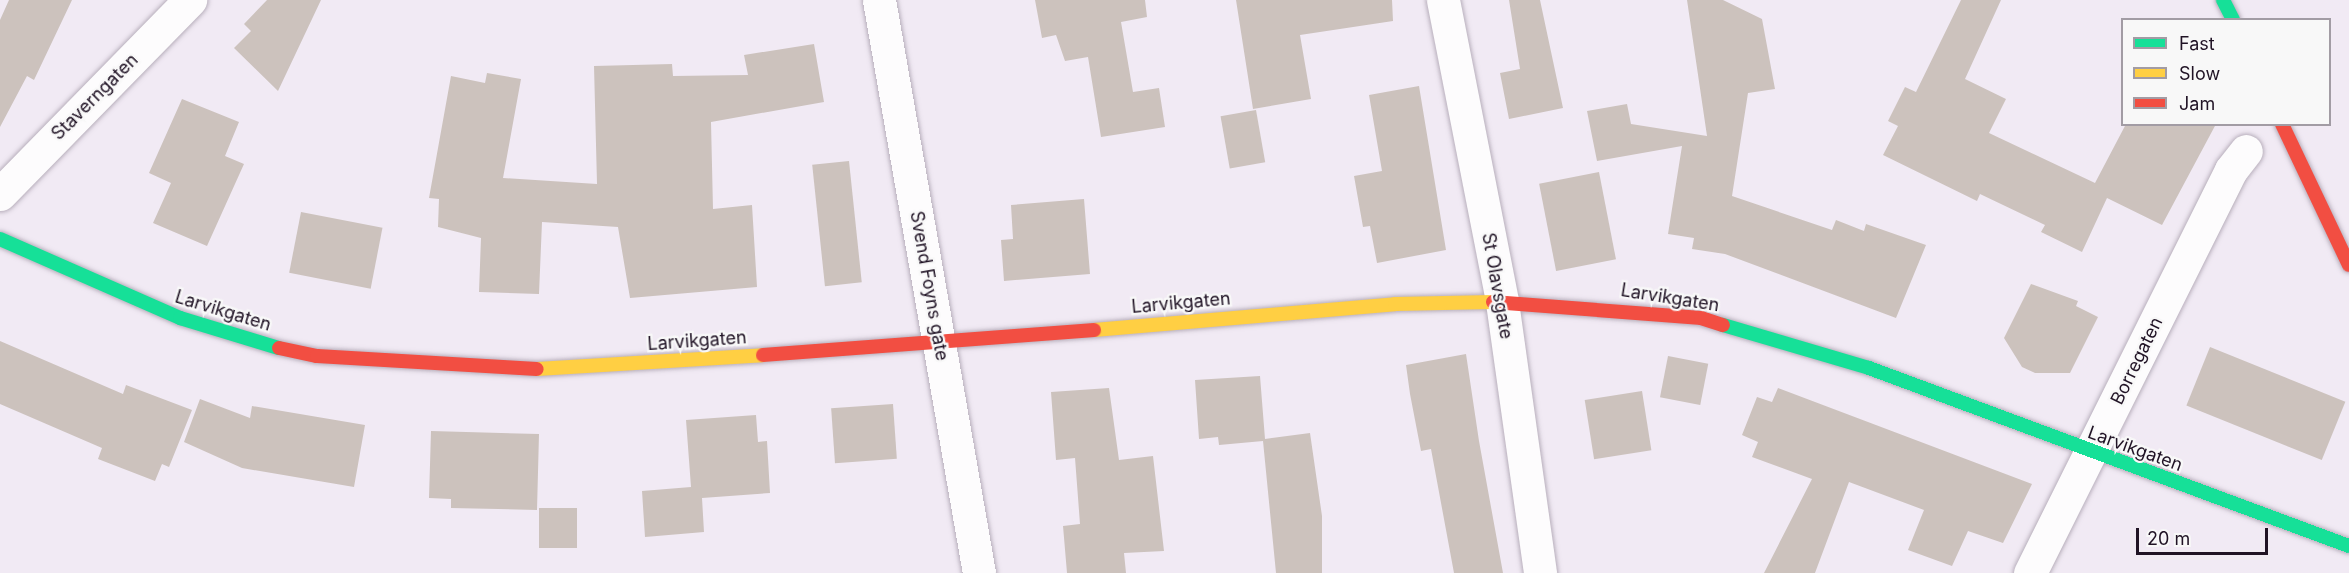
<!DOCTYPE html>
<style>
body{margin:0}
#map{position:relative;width:2349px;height:573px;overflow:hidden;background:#f1eaf4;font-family:Inter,sans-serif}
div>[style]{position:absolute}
.building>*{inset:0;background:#ccc2bd;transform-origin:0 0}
.roads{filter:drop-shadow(0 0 2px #b8afbc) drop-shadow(0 0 2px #b8afbc)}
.street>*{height:33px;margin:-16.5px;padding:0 16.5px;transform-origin:16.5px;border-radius:16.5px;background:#fdfcfd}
.fast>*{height:14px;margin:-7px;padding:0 7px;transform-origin:7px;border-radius:7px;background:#16e098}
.slow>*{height:14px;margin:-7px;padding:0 7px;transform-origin:7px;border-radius:7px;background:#ffcf43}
.jam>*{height:14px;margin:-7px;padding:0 7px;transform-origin:7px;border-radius:7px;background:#f24e42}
span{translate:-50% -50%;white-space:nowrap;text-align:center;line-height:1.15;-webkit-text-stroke:4.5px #f8f8f8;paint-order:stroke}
.street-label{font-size:18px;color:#201325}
.legend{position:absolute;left:2121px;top:18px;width:210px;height:108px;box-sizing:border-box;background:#f8f8f8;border:2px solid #a29ca4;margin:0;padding:8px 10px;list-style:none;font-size:18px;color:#201325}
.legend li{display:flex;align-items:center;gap:12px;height:30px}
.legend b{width:30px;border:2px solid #a29ca4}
.scale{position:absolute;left:2136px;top:528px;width:132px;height:27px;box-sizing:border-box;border:3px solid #201325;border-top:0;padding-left:8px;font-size:18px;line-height:21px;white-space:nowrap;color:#201325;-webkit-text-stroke:4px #f8f8f8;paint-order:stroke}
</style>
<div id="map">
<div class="building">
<i style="clip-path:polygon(9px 0,72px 0,34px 80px,27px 76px,0 127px,0 20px)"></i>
<i style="clip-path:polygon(267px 0,321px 0,278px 91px,234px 48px,251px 31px,244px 24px)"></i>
<i style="clip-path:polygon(1035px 0,1145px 0,1147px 17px,1121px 22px,1133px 92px,1159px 88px,1165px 127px,1101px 137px,1088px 57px,1065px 61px,1056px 35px,1042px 38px)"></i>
<i style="clip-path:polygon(1236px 0,1392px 0,1393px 21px,1300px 35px,1311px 99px,1253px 109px)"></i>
<i style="clip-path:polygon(1509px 0,1540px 0,1563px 108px,1509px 119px,1500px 73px,1520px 69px)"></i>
<i style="clip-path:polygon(1687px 0,1723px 0,1762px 19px,1775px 89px,1748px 93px,1732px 196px,1832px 230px,1836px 220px,1864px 231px,1866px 224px,1926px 245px,1896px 318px,1725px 254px,1692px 249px,1694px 238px,1668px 234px,1682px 146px,1597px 161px,1587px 111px,1627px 104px,1631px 124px,1707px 136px)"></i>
<i style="clip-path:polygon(1961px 0,2001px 0,1965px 79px,2006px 99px,1989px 133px,2095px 183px,2126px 124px,2216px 124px,2162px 225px,2107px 198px,2082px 252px,2041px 232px,2045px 225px,1980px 194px,1977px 201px,1883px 155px,1898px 126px,1888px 121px,1905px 87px,1916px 92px)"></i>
<i style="clip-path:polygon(814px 44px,824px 102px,711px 122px,713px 209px,752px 205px,757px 287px,630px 298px,618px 227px,542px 222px,539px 294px,479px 292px,481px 238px,438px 227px,439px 199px,429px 198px,451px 76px,485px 83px,487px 73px,521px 79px,503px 178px,597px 184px,594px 66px,672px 64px,673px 76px,748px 75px,744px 55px)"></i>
<i style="clip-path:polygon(1419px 86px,1446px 250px,1377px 263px,1370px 226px,1363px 227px,1354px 176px,1382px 171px,1369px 95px)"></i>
<i style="clip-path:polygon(182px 99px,239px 122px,225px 156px,244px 164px,207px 246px,153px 223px,171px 183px,149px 173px)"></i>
<i style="left:1256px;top:110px;width:53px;height:36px;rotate:80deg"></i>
<i style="left:849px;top:161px;width:122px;height:37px;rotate:84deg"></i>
<i style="left:1599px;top:172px;width:89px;height:61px;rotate:79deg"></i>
<i style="clip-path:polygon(1084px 199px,1090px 274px,1004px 281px,1001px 240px,1013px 239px,1011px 205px)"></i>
<i style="left:301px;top:212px;width:83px;height:62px;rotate:11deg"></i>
<i style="clip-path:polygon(2031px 284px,2078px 301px,2076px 306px,2098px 317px,2070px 373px,2035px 373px,2022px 367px,2004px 338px)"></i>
<i style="clip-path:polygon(0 341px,123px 394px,126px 385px,192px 410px,169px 467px,162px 464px,155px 481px,98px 459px,102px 448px,0 404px)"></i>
<i style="left:2210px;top:347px;width:146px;height:63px;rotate:22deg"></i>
<i style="clip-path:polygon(1466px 354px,1479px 441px,1503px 573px,1454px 573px,1431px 449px,1421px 451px,1410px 394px,1406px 365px)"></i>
<i style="left:1668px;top:356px;width:41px;height:42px;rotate:11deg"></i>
<i style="clip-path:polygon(1260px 376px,1265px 439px,1310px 433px,1322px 516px,1322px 573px,1276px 573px,1263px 441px,1219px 445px,1218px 437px,1199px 439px,1195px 380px)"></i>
<i style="clip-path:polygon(1109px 388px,1119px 460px,1153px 456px,1164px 551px,1124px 553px,1126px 573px,1067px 573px,1063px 526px,1080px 524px,1075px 458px,1056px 460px,1051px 392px)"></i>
<i style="clip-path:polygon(1778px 388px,2032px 484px,2003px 543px,1968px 531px,1952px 566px,1908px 550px,1924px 510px,1849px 482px,1815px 573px,1764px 573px,1812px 479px,1752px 457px,1758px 442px,1742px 435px,1757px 397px,1772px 402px)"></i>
<i style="left:1642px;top:391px;width:60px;height:58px;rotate:81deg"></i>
<i style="clip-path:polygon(200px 399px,250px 418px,252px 406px,365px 425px,354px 487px,242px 468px,184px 442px)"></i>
<i style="left:893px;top:404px;width:55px;height:62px;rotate:86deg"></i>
<i style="clip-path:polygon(756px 415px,758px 442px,767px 441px,770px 493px,702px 498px,704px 532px,645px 537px,642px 491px,691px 487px,686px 420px)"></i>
<i style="clip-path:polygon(431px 431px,539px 434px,537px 510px,451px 508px,451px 499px,429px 498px)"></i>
<i style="left:539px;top:508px;width:38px;height:40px"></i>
</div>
<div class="roads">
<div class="street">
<i style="left:879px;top:0;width:582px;rotate:80.1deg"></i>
<i style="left:1443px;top:0;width:308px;rotate:78.9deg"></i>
<i style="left:1502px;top:302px;width:274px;rotate:82deg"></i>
<i style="left:0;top:194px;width:272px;rotate:-45.6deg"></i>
<i style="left:2030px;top:573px;width:450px;rotate:-63.5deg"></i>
<i style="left:2231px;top:170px;width:24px;rotate:-52deg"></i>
</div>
<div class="fast">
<i style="left:2223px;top:0;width:22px;rotate:63deg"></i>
<i style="left:0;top:239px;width:197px;rotate:23.7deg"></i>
<i style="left:180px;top:318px;width:103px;rotate:16.9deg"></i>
<i style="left:1723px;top:325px;width:152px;rotate:16.4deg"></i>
<i style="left:1869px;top:368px;width:512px;rotate:20.35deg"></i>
</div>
<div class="slow">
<i style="left:1094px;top:330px;width:302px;rotate:-4.9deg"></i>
<i style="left:1395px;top:304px;width:98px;rotate:-1.2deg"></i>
<i style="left:537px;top:369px;width:226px;rotate:-3.5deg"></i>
</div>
<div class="jam">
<i style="left:2282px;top:124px;width:156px;rotate:64.6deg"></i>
<i style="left:1493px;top:302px;width:209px;rotate:4.4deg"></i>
<i style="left:1701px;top:318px;width:23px;rotate:18deg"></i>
<i style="left:279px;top:348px;width:39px;rotate:12deg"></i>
<i style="left:317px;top:356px;width:220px;rotate:3.4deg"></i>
<i style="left:763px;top:355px;width:332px;rotate:-4.3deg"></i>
</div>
</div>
<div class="street-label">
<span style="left:95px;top:97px;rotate:-45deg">Staverngaten</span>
<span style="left:929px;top:286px;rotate:80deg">Svend Foyns gate</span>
<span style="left:1497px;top:286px;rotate:80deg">St Olavsgate</span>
<span style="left:1670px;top:298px;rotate:9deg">Larvikgaten</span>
<span style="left:1181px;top:303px;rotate:-5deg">Larvikgaten</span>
<span style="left:223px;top:311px;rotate:17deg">Larvikgaten</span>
<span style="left:697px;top:341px;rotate:-4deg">Larvikgaten</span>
<span style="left:2137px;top:361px;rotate:-64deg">Borregaten</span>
<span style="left:2135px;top:449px;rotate:20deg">Larvikgaten</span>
</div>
<ul class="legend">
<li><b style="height:8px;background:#16e098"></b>Fast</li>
<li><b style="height:8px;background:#ffcf43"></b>Slow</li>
<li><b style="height:8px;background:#f24e42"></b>Jam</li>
</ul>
<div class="scale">20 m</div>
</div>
